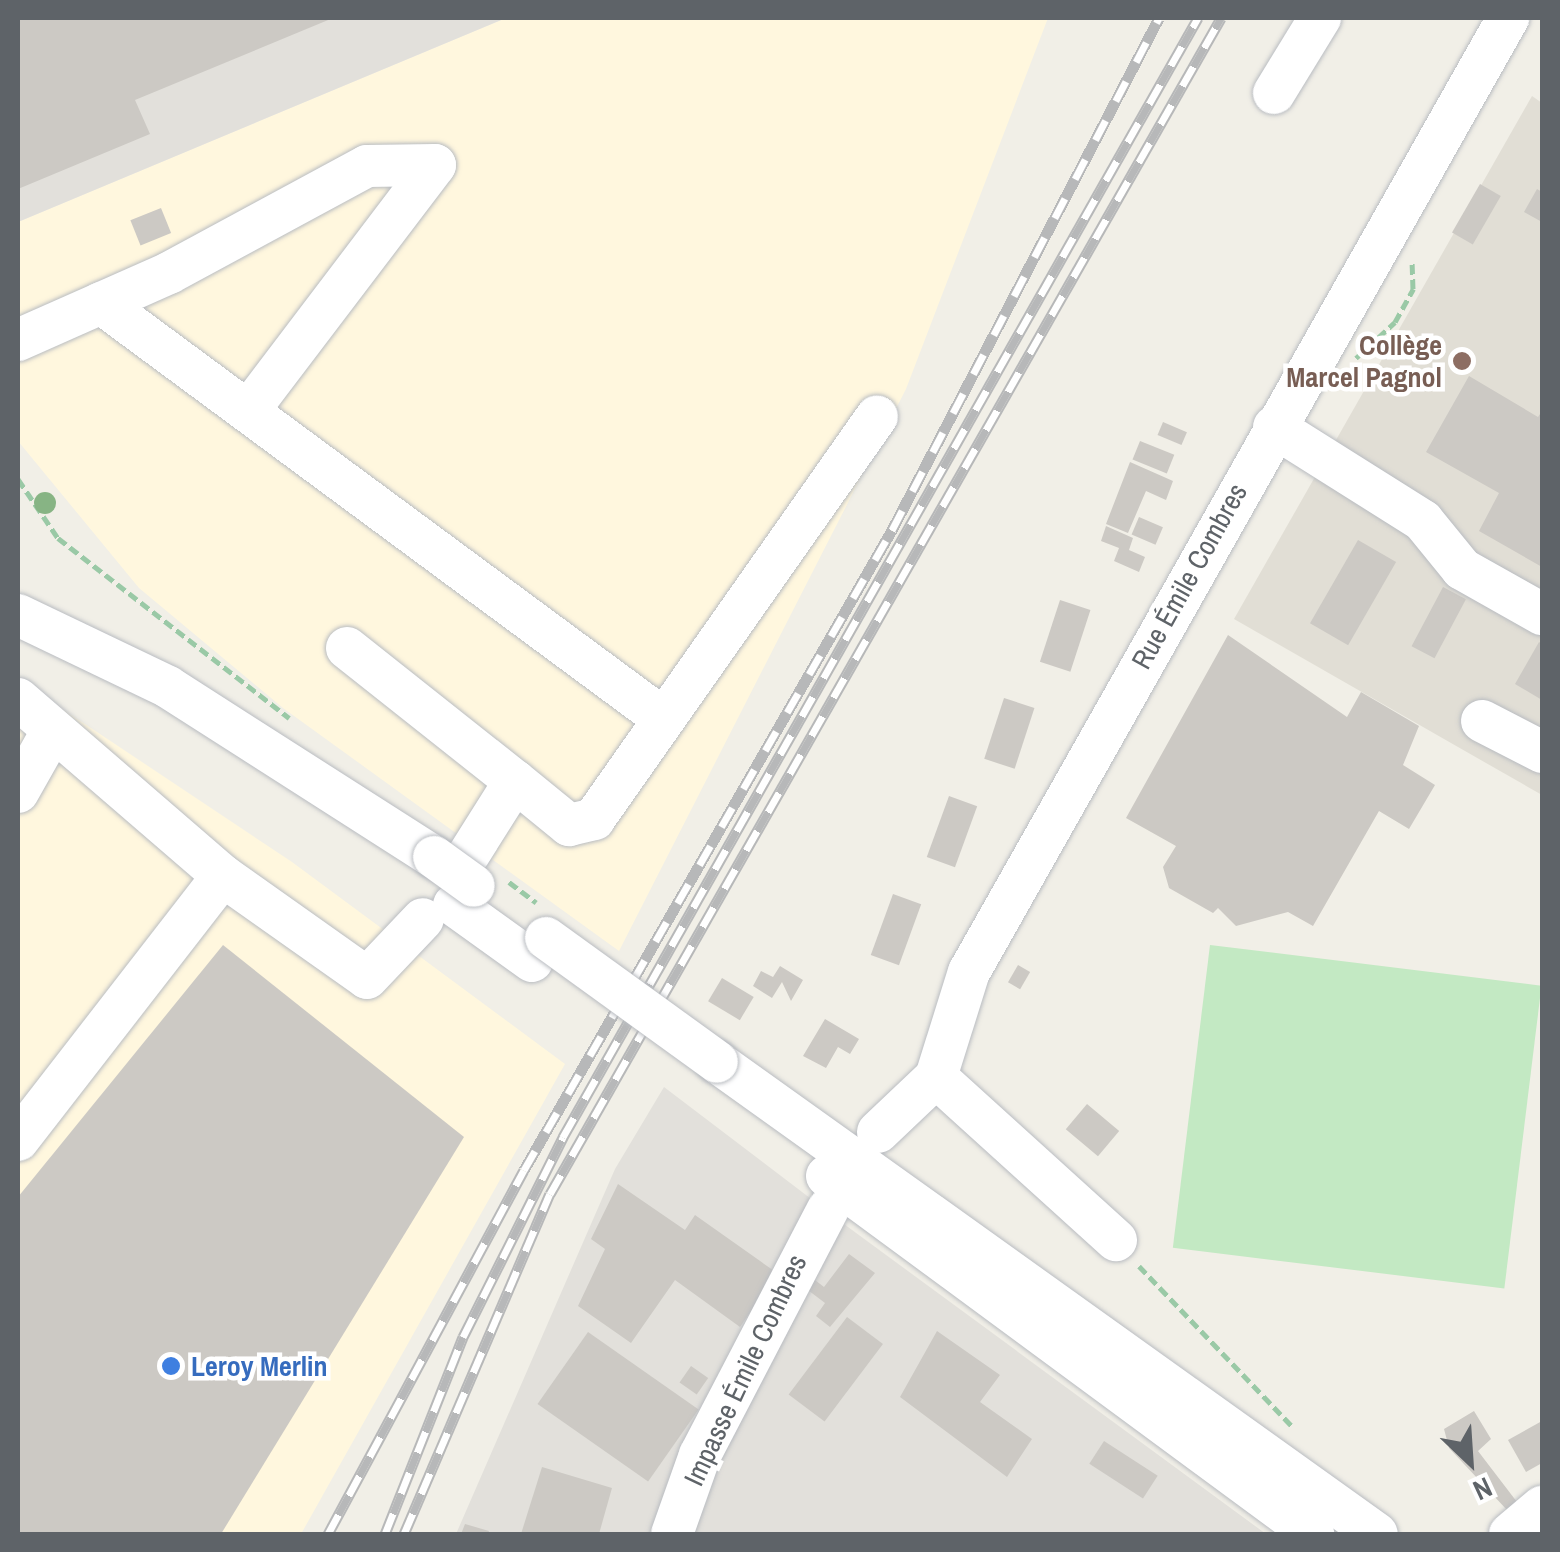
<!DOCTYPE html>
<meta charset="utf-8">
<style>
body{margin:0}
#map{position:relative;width:1560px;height:1552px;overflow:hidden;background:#f1efe7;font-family:"Archivo Narrow",sans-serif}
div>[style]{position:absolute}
.commercial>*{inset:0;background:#fff7de}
.industrial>*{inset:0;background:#e2e0db}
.education>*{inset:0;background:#e1ded5}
.green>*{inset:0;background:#c3e9c3;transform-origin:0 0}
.building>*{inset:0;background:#ccc9c4;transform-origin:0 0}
.path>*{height:5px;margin-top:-2.5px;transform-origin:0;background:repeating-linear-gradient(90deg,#9ac9a6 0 10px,transparent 0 15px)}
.roads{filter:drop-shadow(0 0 2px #b9bcc1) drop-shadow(0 0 2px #b9bcc1)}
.minor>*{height:42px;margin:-21px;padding:0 21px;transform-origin:21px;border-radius:21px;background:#fff}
.rail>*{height:11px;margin-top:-5.5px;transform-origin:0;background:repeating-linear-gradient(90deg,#fff 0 22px,#b7b8b9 0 44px);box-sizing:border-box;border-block:2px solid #b7b8b9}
.bridges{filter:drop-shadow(0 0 2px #b9bcc1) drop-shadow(0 0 2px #b9bcc1)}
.minor-bridge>*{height:42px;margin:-21px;padding:0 21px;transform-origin:21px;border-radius:21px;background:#fff}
.trees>*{width:22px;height:22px;margin:-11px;border-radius:50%;background:#87b484}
.dots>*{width:28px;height:28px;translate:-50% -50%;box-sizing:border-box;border:5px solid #fff;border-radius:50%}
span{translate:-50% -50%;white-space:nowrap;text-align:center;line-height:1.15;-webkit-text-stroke:9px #fff;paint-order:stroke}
.education-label{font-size:28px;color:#785e54;font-weight:700}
.right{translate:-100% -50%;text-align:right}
.street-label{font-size:28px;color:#5e6368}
.shop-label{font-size:28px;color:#366cbe;font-weight:700}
.left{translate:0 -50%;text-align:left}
.frame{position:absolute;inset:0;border:20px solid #5e6368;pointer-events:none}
.north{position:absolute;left:1420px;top:1412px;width:100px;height:100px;-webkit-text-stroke:8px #fff;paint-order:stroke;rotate:155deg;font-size:28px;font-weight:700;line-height:40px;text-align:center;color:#5e6368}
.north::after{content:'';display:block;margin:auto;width:35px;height:45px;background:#5e6368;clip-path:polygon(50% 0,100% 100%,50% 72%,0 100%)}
</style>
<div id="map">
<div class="commercial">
<i style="clip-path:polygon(506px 18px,1048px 18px,906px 389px,619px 951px,283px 708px,139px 588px,18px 441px,18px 222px)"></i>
<i style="clip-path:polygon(55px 704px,292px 862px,565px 1064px,301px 1534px,18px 1534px,18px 715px)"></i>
</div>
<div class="industrial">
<i style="clip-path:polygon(18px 18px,506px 18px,18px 222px)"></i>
<i style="clip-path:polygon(664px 1087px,848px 1227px,1266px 1534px,456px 1534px,615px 1169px)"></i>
</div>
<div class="education">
<i style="clip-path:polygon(1532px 96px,1542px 103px,1542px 795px,1234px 619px)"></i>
</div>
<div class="green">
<i style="left:1210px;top:945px;width:334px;height:305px;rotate:7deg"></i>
</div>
<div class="building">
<i style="clip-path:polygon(18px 18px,333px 18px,135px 100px,150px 134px,18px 189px)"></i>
<i style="left:1480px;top:184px;width:24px;height:56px;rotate:30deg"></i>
<i style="clip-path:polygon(1537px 189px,1542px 192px,1542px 222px,1524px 212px)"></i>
<i style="left:161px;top:208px;width:27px;height:33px;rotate:68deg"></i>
<i style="clip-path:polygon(1469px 376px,1538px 417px,1542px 411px,1542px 567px,1479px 531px,1499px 493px,1426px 452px)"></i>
<i style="left:1163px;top:422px;width:26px;height:14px;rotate:23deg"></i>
<i style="left:1140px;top:441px;width:37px;height:20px;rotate:22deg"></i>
<i style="clip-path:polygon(1130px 462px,1173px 481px,1166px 500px,1146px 491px,1128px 533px,1106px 524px)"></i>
<i style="left:1139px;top:517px;width:26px;height:19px;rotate:23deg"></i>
<i style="clip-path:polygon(1106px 526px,1133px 538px,1129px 550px,1145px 557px,1139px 572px,1114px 561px,1119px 548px,1101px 541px)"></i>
<i style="left:1358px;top:540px;width:44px;height:96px;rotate:30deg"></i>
<i style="left:1443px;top:587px;width:26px;height:67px;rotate:28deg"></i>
<i style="left:1060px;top:600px;width:32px;height:65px;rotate:18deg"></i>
<i style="clip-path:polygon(1228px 635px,1347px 717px,1361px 692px,1419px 726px,1403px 765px,1435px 785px,1409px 829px,1379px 811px,1313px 926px,1288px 912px,1236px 926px,1218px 908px,1213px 913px,1169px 888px,1163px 867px,1176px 846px,1126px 818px)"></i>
<i style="clip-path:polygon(1539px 642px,1542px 644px,1542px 700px,1515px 684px)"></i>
<i style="left:1004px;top:698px;width:32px;height:64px;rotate:18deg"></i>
<i style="left:949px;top:796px;width:30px;height:65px;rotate:20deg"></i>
<i style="left:893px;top:894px;width:30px;height:65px;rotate:20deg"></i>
<i style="clip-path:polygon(223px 945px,464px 1137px,221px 1534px,18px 1534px,18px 1197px)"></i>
<i style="left:1018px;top:965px;width:14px;height:20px;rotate:30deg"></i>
<i style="clip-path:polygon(780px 966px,803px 980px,791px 1001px,782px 982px,772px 998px,753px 986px,761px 971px,773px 977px)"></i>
<i style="left:722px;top:978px;width:37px;height:27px;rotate:31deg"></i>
<i style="clip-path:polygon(825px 1019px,859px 1039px,850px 1054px,838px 1047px,826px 1068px,803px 1056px)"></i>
<i style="left:1087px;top:1104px;width:42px;height:33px;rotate:40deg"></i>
<i style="clip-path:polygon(618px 1184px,685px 1230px,695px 1215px,777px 1273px,740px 1327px,675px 1280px,631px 1343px,578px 1306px,605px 1249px,591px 1239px)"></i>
<i style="clip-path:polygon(849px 1254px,875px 1273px,830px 1327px,816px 1316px,825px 1303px,796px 1281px,802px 1270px,824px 1287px)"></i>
<i style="left:847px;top:1317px;width:45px;height:97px;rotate:37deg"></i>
<i style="clip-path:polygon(937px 1331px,1000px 1375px,980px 1402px,1032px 1439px,1007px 1477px,900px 1397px)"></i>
<i style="left:588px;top:1332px;width:135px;height:88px;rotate:35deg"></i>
<i style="left:691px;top:1366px;width:21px;height:20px;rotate:35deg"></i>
<i style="clip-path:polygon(1474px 1411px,1491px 1439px,1478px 1451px,1517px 1502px,1507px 1510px,1449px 1448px,1444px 1429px)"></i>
<i style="clip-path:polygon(1542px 1421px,1542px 1463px,1526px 1472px,1508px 1440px)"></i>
<i style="left:1104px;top:1441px;width:64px;height:27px;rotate:33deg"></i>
<i style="clip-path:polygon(542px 1467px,612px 1488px,599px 1534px,521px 1534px)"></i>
<i style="clip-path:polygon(465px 1524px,489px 1531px,488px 1534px,461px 1534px)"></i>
</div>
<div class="path">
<i style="left:1356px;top:358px;width:53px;rotate:-42.7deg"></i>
<i style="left:1395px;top:322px;width:38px;rotate:-61deg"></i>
<i style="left:1413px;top:289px;width:28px;rotate:-92deg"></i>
<i style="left:18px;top:479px;width:71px;rotate:55.9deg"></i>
<i style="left:58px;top:538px;width:293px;rotate:37.9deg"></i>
<i style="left:509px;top:882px;width:34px;rotate:37deg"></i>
<i style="left:1139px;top:1266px;width:224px;rotate:46.3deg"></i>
</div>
<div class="roads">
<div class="minor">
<i style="left:1274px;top:93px;width:88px;rotate:-58.5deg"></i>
<i style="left:101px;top:303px;width:696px;rotate:36.47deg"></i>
<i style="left:18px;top:340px;width:165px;rotate:-23.9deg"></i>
<i style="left:169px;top:273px;width:225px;rotate:-28.4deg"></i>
<i style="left:367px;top:166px;width:68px;rotate:-0.8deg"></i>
<i style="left:435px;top:165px;width:309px;rotate:127.2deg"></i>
<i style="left:1274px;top:427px;width:176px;rotate:32.2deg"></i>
<i style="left:1423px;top:521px;width:62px;rotate:50.9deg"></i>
<i style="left:1462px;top:569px;width:92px;rotate:29.4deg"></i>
<i style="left:18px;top:615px;width:166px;rotate:25.6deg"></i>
<i style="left:168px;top:687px;width:316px;rotate:32.6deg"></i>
<i style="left:347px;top:648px;width:214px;rotate:38.4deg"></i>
<i style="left:515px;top:781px;width:86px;rotate:122.2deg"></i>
<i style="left:18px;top:699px;width:271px;rotate:40.8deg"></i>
<i style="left:223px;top:876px;width:176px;rotate:35.3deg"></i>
<i style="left:367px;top:978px;width:81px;rotate:-46.5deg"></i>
<i style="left:1482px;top:721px;width:68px;rotate:27.3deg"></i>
<i style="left:515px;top:781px;width:70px;rotate:39.2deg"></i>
<i style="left:569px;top:825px;width:26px;rotate:-13deg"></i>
<i style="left:594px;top:819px;width:492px;rotate:-54.9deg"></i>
<i style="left:18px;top:792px;width:71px;rotate:-60.6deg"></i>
<i style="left:454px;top:905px;width:96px;rotate:35.7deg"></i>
<i style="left:717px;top:1062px;width:811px;rotate:35.57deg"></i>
<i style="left:936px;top:1077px;width:243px;rotate:42.2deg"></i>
<i style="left:878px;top:1132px;width:80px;rotate:-43.5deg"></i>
<i style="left:936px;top:1077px;width:110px;rotate:-72.6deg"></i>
<i style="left:969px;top:972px;width:1096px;rotate:-60.53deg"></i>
<i style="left:18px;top:1140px;width:334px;rotate:-52.2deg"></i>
<i style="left:827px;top:1176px;width:604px;rotate:36.38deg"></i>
<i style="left:672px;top:1534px;width:84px;rotate:-70.5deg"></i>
<i style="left:700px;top:1455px;width:277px;rotate:-62.5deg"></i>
<i style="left:1510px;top:1534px;width:42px;rotate:-40.2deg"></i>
</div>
</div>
<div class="rail">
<i style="left:328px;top:1534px;width:413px;rotate:-61.7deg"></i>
<i style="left:524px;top:1170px;width:738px;rotate:-60.1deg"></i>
<i style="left:892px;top:530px;width:577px;rotate:-62.46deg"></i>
<i style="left:385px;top:1534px;width:212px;rotate:-68.4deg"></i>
<i style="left:463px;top:1337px;width:224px;rotate:-63.4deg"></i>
<i style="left:563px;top:1137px;width:1287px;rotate:-60.43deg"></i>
<i style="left:404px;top:1534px;width:370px;rotate:-66.8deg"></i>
<i style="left:550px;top:1194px;width:1354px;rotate:-60.29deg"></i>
</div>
<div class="bridges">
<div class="minor-bridge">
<i style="left:434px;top:857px;width:49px;rotate:35.9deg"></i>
<i style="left:546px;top:938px;width:211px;rotate:35.9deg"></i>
</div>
</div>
<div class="trees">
<i style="left:45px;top:503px"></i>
</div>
<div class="dots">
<i style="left:1462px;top:361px;background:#8d6e63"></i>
<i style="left:171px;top:1366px;background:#3f7fe0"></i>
</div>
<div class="education-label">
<span class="right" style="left:1442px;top:361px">Collège<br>Marcel Pagnol</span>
</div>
<div class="street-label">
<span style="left:1189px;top:576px;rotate:-61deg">Rue Émile Combres</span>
<span style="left:745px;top:1370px;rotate:-65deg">Impasse Émile Combres</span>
</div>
<div class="shop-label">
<span class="left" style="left:191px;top:1366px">Leroy Merlin</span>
</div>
<div class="frame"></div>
<div class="north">N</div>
</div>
